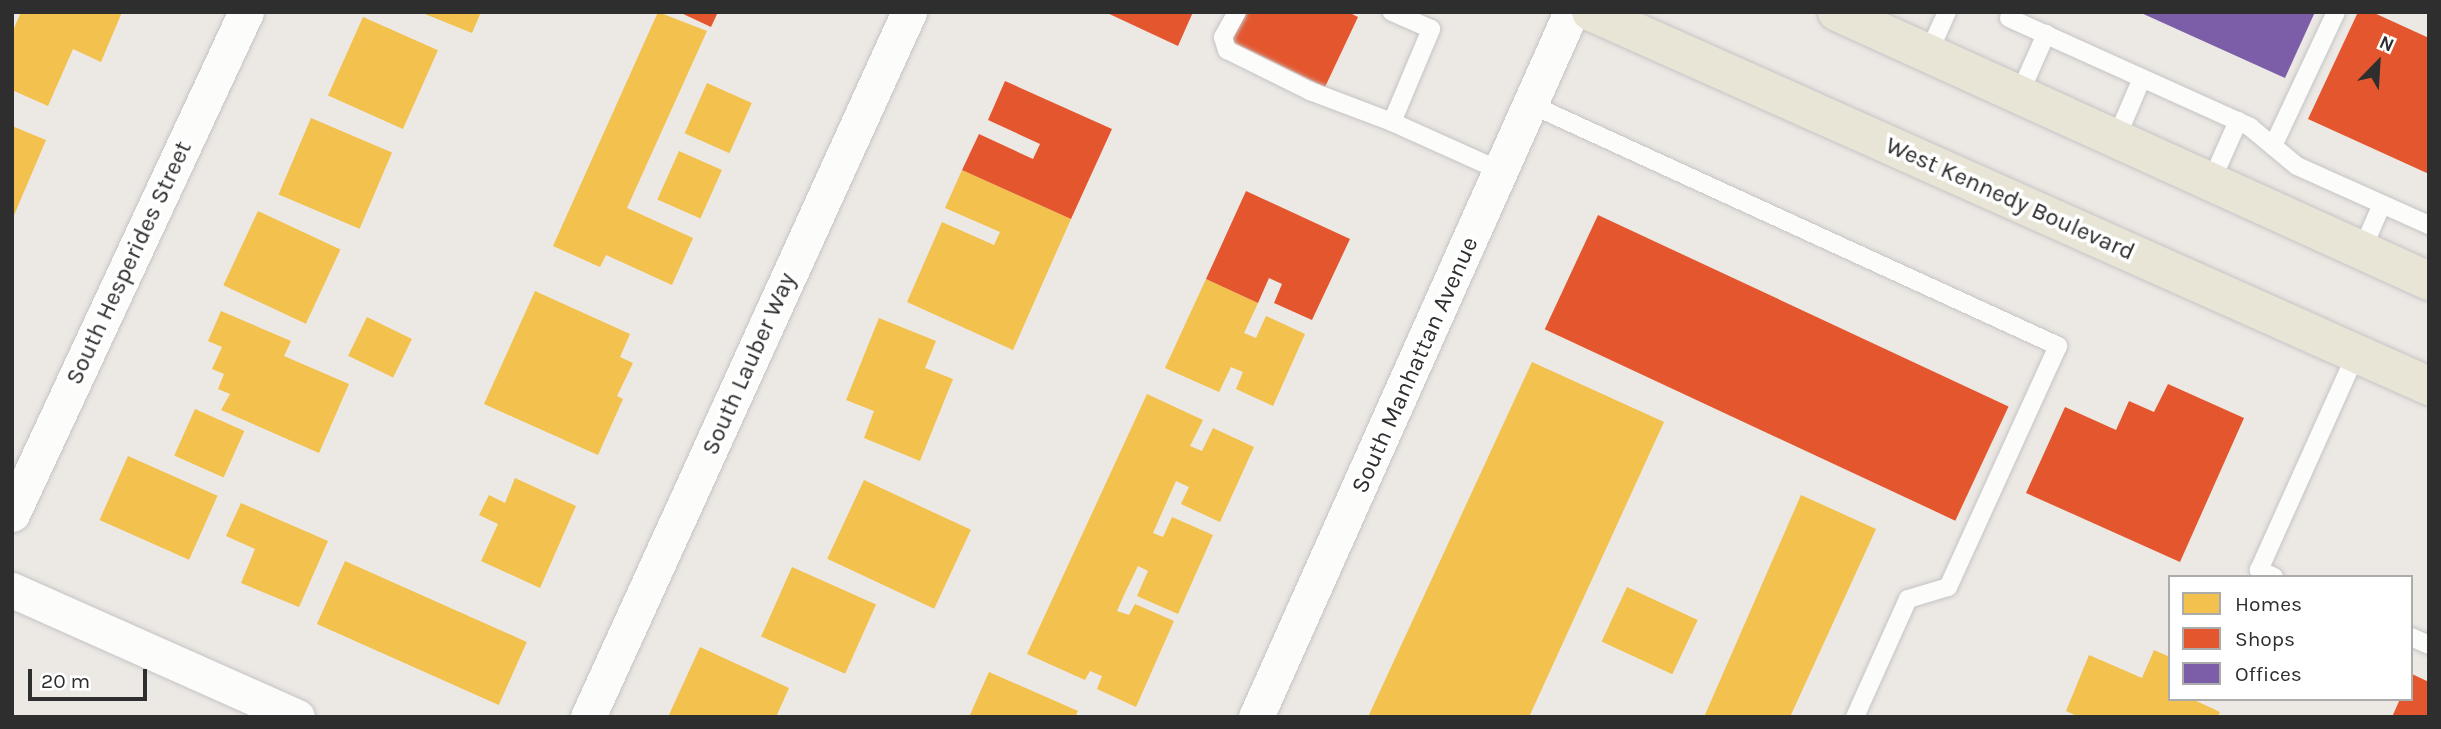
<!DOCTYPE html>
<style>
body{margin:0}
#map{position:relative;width:2441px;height:729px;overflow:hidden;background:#ece8e4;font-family:Karla,sans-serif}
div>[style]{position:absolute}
.homes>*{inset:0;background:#f2c14e;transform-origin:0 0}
.shops>*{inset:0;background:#e4572e;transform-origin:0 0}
.offices>*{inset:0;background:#7b5ea7}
.roads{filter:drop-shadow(0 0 2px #c5c4c5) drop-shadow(0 0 2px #c5c4c5)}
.service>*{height:18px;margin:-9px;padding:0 9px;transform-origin:9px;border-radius:9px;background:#fcfcfb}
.minor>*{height:35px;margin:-17.5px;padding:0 17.5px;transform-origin:17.5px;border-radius:17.5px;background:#fcfcfb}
.primary>*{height:38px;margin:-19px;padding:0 19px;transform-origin:19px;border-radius:19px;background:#e8e4d6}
span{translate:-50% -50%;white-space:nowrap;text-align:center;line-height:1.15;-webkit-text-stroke:7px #fff;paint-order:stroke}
.street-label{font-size:24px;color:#2e2e2e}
.frame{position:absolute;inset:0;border:14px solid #2e2e2e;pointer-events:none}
.legend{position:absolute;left:2168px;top:575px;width:245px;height:126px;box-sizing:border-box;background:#fff;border:2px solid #ababab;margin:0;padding:9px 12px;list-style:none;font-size:21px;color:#2e2e2e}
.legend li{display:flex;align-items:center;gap:14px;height:35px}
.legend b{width:35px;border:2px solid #ababab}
.north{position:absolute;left:2343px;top:28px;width:70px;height:70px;-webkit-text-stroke:5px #fff;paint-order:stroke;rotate:24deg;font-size:19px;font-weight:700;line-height:28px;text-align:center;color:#2e2e2e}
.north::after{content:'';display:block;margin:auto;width:24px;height:32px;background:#2e2e2e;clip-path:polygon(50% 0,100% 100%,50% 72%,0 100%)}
.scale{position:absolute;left:28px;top:669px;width:119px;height:32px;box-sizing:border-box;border:4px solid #2e2e2e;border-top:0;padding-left:9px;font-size:21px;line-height:24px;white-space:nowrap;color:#2e2e2e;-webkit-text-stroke:5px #fff;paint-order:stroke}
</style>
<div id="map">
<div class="homes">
<i style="clip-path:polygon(21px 12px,122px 12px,101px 62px,73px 49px,48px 106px,12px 90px,12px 33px)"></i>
<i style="clip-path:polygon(420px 12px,481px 12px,472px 33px)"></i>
<i style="clip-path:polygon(658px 12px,707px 31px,627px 208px,693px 238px,672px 285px,606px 255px,600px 267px,553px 246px)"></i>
<i style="left:363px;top:17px;width:82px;height:86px;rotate:24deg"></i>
<i style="left:707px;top:83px;width:49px;height:55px;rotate:24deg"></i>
<i style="left:311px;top:118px;width:88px;height:83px;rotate:23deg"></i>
<i style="clip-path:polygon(12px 126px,46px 140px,12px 220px)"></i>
<i style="left:679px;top:151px;width:47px;height:53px;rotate:24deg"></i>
<i style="clip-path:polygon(962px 170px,1071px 219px,1013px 350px,907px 302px,942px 222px,994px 245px,1000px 232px,945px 208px)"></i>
<i style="left:258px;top:211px;width:91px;height:82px;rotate:25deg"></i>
<i style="clip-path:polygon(1206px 279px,1258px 303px,1244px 333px,1256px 338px,1266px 316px,1305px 334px,1273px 406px,1236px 389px,1243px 372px,1231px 367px,1219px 392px,1165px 368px)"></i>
<i style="clip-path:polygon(535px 291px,630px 334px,620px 357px,633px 363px,617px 396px,623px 399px,598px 455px,484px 404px)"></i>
<i style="clip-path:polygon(221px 311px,291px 341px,284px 356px,349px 384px,319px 453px,221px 410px,230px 394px,218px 389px,224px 374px,212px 369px,222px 347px,208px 341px)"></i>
<i style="left:367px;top:317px;width:50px;height:43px;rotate:26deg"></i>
<i style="clip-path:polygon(879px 318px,936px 341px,925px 368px,953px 379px,920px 461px,864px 438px,874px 411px,846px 400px)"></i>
<i style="clip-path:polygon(1532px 362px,1664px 422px,1529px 717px,1368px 717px)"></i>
<i style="clip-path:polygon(1147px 394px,1203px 420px,1190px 446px,1202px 451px,1213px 428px,1254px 447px,1220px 522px,1181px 504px,1189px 487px,1176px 481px,1164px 508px,1153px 533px,1163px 537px,1172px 517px,1213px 535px,1178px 614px,1137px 596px,1148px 571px,1138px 566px,1124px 595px,1117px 611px,1129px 615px,1135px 604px,1174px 621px,1136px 707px,1097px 689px,1102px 676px,1090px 671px,1085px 680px,1027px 654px)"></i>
<i style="left:195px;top:409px;width:54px;height:51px;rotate:24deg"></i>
<i style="left:128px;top:456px;width:98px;height:70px;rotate:24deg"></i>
<i style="clip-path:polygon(515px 478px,576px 506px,540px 588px,481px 561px,498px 524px,479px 515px,489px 495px,505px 503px)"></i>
<i style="left:864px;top:480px;width:118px;height:87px;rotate:25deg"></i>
<i style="clip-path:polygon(1801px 495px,1876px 529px,1790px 717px,1704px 717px)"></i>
<i style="clip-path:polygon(241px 503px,328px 541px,299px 607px,241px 583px,255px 549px,226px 536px)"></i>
<i style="left:345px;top:561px;width:199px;height:69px;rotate:24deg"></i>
<i style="left:792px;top:567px;width:92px;height:76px;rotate:24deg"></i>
<i style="left:1627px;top:587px;width:78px;height:60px;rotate:25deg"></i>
<i style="clip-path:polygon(700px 647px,789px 688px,776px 717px,668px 717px)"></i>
<i style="clip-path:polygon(2154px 650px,2170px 657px,2170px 699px,2192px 699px,2220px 712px,2218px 717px,2079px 717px,2066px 711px,2089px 655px,2142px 678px)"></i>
<i style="clip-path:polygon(989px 672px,1078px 711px,1075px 717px,969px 717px)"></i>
</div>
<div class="shops">
<i style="clip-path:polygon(679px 12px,718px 12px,711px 27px)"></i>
<i style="clip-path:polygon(1105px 12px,1193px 12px,1178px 46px)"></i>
<i style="clip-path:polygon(1245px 12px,1348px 12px,1358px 17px,1325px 87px,1231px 41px)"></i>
<i style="clip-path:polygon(2358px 12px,2372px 12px,2429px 38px,2429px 174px,2308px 119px)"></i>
<i style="clip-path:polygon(1005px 81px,1112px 129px,1071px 219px,962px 170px,979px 134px,1033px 159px,1040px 144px,988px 120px)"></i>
<i style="clip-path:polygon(1246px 191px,1350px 239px,1312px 320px,1274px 303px,1282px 284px,1269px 278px,1258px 303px,1206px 279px)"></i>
<i style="left:1598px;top:215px;width:453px;height:126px;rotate:25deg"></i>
<i style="clip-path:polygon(2168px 384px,2244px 418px,2180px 562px,2026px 493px,2065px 407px,2116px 430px,2129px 401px,2154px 412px)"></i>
<i style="clip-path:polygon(2412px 674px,2429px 682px,2429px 717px,2392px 717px,2400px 699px,2411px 699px)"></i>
</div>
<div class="offices">
<i style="clip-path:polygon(2139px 12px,2315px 12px,2285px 78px)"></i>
</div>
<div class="roads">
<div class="service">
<i style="left:1237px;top:12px;width:29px;rotate:119deg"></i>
<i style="left:1223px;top:37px;width:14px;rotate:73deg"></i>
<i style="left:1227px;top:50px;width:93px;rotate:26.3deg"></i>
<i style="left:1310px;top:91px;width:88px;rotate:20.7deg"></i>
<i style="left:1392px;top:122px;width:120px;rotate:24.2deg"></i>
<i style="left:2009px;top:18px;width:265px;rotate:24.3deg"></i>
<i style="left:2250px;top:127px;width:61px;rotate:39.7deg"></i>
<i style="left:2297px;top:166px;width:145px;rotate:24.1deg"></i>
<i style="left:1928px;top:54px;width:46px;rotate:-65.7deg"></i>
<i style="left:2019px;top:95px;width:67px;rotate:-66.1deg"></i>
<i style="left:1530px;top:104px;width:581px;rotate:24.62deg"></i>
<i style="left:2058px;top:346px;width:265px;rotate:114.5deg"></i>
<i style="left:1948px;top:587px;width:42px;rotate:163.3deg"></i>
<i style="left:1908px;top:599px;width:129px;rotate:114.2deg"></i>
<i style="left:1392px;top:122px;width:101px;rotate:-67.2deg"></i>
<i style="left:1431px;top:29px;width:43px;rotate:-156.4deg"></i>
<i style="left:2116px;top:139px;width:66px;rotate:-66.9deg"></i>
<i style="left:2273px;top:146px;width:148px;rotate:-64.8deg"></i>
<i style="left:2211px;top:182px;width:67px;rotate:-66.1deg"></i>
<i style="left:2362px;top:250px;width:50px;rotate:-66.5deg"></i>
<i style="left:2274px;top:577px;width:17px;rotate:-155deg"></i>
<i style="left:2259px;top:570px;width:237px;rotate:-65.8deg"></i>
<i style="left:2411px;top:637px;width:20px;rotate:24deg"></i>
</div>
<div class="minor">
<i style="left:12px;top:514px;width:554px;rotate:-65.01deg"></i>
<i style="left:12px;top:590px;width:312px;rotate:24deg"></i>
<i style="left:588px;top:717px;width:775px;rotate:-65.52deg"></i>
<i style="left:1256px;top:717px;width:772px;rotate:-65.92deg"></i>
</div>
<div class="primary">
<i style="left:1591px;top:12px;width:918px;rotate:24.05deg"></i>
<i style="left:1837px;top:12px;width:650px;rotate:24.44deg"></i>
</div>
</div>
<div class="street-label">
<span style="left:2010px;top:199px;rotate:24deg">West Kennedy Boulevard</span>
<span style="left:129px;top:263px;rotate:-65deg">South Hesperides Street</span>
<span style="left:749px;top:364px;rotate:-66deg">South Lauber Way</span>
<span style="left:1415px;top:365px;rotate:-66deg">South Manhattan Avenue</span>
</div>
<div class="frame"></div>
<ul class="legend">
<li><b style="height:19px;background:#f2c14e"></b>Homes</li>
<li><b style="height:19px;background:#e4572e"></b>Shops</li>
<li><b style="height:19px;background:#7b5ea7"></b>Offices</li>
</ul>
<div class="north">N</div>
<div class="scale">20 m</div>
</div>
